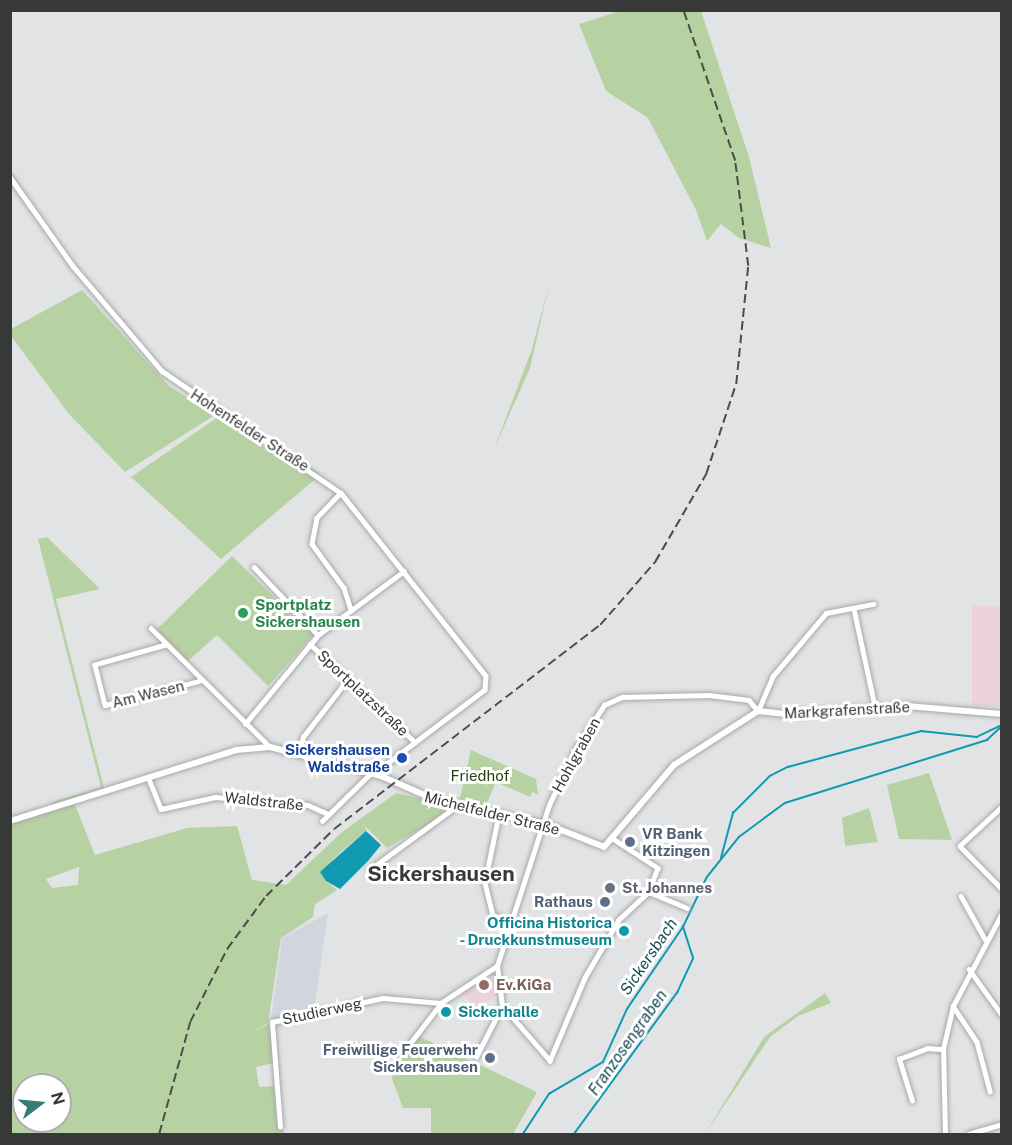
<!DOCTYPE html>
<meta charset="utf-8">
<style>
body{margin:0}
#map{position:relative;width:1012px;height:1145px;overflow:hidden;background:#e2e3e5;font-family:"Public Sans",sans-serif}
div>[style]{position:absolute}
.built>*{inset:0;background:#d1d6de}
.education>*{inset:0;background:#ebd2db;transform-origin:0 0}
.green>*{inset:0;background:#b7d2a2}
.water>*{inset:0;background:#109ab2}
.stream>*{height:1.5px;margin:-0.75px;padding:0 0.75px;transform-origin:0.75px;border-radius:0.75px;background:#109ab2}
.roads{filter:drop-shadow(0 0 2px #a8a9aa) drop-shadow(0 0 2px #a8a9aa)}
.minor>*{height:4.5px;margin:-2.25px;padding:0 2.25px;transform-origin:2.25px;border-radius:2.25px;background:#fff}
.tertiary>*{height:6px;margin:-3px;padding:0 3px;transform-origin:3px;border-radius:3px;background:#fff}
.rail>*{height:1.5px;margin-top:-0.75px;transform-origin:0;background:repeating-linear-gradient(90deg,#4b4c4c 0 9px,transparent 0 13.5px)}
.dots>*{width:16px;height:16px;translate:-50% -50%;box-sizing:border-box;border:3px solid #fff;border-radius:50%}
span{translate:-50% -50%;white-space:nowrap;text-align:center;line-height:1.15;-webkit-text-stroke:6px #fff;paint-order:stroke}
.street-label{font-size:15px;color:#373838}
.leisure-label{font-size:15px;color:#27864d;font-weight:700}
.left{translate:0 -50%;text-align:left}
.transit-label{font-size:15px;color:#164399;font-weight:700}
.right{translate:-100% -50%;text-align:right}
.park-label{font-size:15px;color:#263f09}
.service-label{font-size:15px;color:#4e5e75;font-weight:700}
.worship-label{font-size:15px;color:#5b616d;font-weight:700}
.culture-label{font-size:15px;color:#0d838f;font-weight:700}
.education-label{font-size:15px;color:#785e54;font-weight:700}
.water-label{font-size:16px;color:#1c4e58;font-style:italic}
.district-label{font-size:21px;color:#37383a;font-weight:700}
.frame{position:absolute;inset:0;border:12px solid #373838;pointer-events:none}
.north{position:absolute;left:12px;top:1073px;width:60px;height:60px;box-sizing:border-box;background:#fff;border:2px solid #afafaf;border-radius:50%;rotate:74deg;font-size:16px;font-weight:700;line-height:24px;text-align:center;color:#373838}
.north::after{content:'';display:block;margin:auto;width:21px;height:27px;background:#367d76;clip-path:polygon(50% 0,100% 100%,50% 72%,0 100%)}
</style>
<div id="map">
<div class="built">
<i style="clip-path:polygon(328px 913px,314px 1010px,271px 1019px,282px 938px)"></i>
</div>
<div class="education">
<i style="left:1001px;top:606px;width:100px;height:29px;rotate:90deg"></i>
<i style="clip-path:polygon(491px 971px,498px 995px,475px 1007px,460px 992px)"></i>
</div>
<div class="green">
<i style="clip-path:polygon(623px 10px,701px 11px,749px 157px,771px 248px,739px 238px,721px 224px,707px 241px,696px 210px,648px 118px,606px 91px,579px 24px)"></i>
<i style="clip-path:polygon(549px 285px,530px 368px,494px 449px,532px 349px)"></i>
<i style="clip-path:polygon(82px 290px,169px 386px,215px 415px,125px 472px,69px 414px,11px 336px,11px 329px)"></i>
<i style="clip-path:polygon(218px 417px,302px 471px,310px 467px,320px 475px,221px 559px,131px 477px)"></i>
<i style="clip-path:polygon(evenodd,47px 537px,100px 589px,56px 599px,104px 788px,73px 800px,95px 855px,187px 828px,237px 826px,252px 880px,286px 885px,342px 832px,396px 793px,450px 805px,451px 811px,387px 848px,362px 823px,367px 830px,333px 859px,326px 881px,337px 890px,315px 904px,313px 917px,281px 938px,268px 1023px,245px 1036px,272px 1022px,273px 1063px,256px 1067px,259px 1087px,274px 1086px,284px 1134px,11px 1134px,10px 821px,55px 809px,53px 802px,101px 787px,38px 539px,47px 537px,79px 867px,78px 885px,52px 888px,46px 879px,79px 867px,47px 537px,24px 1085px,60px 1085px,60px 1121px,24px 1121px,24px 1085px)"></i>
<i style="clip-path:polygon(232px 556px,313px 635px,268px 686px,217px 635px,187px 662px,156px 630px)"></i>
<i style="clip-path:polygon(471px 750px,536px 779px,538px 795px,532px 792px,530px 797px,496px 782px,484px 810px,459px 802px)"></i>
<i style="clip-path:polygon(929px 773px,952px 840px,899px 839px,887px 785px)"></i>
<i style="clip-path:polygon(869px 808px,878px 842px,845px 846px,842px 818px)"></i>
<i style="clip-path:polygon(825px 993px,831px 1003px,798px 1016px,770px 1037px,705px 1134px,764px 1037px)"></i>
<i style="clip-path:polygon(418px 1036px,537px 1092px,513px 1134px,431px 1134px,431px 1108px,403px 1108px,392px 1079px,397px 1050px,407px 1048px)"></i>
</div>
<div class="water">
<i style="clip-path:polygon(366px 831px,381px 845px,368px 861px,340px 889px,326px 881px,320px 872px)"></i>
</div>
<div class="stream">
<i style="left:721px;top:858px;width:47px;rotate:-75.1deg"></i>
<i style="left:733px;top:813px;width:52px;rotate:-45deg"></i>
<i style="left:770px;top:776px;width:20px;rotate:-27deg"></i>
<i style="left:788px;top:767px;width:138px;rotate:-15.1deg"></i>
<i style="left:921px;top:731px;width:56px;rotate:6.1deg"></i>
<i style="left:977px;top:737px;width:25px;rotate:-26deg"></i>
<i style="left:523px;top:1134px;width:48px;rotate:-57deg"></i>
<i style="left:549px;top:1094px;width:63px;rotate:-30.7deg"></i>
<i style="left:603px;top:1062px;width:58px;rotate:-65.6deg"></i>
<i style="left:627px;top:1009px;width:99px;rotate:-55.7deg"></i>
<i style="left:683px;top:927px;width:55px;rotate:-64.4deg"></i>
<i style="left:707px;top:877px;width:51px;rotate:-51.3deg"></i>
<i style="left:739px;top:837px;width:57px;rotate:-36.5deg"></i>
<i style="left:785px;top:803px;width:212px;rotate:-17.3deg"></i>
<i style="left:987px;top:740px;width:21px;rotate:-43deg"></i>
<i style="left:574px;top:1134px;width:175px;rotate:-53.9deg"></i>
<i style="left:677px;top:993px;width:38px;rotate:-65deg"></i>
<i style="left:693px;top:958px;width:33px;rotate:-108deg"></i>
</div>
<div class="roads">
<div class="minor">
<i style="left:10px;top:177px;width:109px;rotate:54.7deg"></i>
<i style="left:73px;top:266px;width:138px;rotate:49.7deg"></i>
<i style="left:162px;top:371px;width:217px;rotate:34.3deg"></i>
<i style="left:341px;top:493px;width:233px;rotate:51.6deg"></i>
<i style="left:486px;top:676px;width:14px;rotate:94deg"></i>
<i style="left:485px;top:690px;width:121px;rotate:143deg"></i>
<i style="left:388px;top:763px;width:15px;rotate:118deg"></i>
<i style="left:341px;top:493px;width:35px;rotate:134deg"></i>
<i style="left:317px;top:518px;width:26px;rotate:101deg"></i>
<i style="left:312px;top:544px;width:54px;rotate:54deg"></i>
<i style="left:344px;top:588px;width:23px;rotate:72deg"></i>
<i style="left:254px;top:567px;width:93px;rotate:46.7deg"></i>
<i style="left:854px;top:609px;width:99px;rotate:77.8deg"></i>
<i style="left:151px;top:628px;width:168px;rotate:45deg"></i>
<i style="left:310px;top:644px;width:144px;rotate:43deg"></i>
<i style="left:166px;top:645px;width:74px;rotate:164.3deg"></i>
<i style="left:95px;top:665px;width:41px;rotate:76deg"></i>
<i style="left:105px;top:705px;width:97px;rotate:-14.3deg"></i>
<i style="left:758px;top:711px;width:38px;rotate:-67deg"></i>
<i style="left:773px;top:676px;width:82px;rotate:-49.9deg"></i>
<i style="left:826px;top:613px;width:48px;rotate:-10.8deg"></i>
<i style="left:245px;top:724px;width:115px;rotate:-50.6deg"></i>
<i style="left:318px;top:635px;width:107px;rotate:-36.7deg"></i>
<i style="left:299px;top:751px;width:15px;rotate:-74deg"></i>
<i style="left:303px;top:737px;width:73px;rotate:-52.2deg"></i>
<i style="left:149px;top:779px;width:32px;rotate:68deg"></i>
<i style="left:161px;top:809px;width:55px;rotate:-12.5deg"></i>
<i style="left:215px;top:797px;width:93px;rotate:4.9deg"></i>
<i style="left:308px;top:805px;width:22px;rotate:24deg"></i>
<i style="left:1002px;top:807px;width:57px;rotate:137.1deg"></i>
<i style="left:960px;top:846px;width:60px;rotate:45.7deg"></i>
<i style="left:499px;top:815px;width:69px;rotate:101.6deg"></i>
<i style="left:485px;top:883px;width:33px;rotate:76deg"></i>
<i style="left:493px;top:915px;width:22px;rotate:22deg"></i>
<i style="left:322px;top:821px;width:69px;rotate:-44.4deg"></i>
<i style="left:612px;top:838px;width:55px;rotate:33.1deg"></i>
<i style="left:658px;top:868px;width:26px;rotate:111deg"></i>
<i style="left:649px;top:892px;width:41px;rotate:22.8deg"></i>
<i style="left:369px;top:870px;width:110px;rotate:-36.1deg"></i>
<i style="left:649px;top:892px;width:41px;rotate:137deg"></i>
<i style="left:619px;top:920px;width:67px;rotate:120.4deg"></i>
<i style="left:585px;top:978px;width:90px;rotate:112.9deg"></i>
<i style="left:550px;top:1061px;width:73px;rotate:-131.1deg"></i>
<i style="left:502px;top:1006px;width:40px;rotate:-97.1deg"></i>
<i style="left:497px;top:966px;width:169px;rotate:-72.1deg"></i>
<i style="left:549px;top:805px;width:59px;rotate:-64.7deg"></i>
<i style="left:574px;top:752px;width:56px;rotate:-57.4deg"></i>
<i style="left:604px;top:705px;width:20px;rotate:-24deg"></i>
<i style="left:622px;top:697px;width:87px;rotate:-1.3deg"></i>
<i style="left:709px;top:695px;width:40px;rotate:7.1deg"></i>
<i style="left:749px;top:700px;width:14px;rotate:51deg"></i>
<i style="left:961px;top:896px;width:49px;rotate:60.8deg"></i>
<i style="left:969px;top:969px;width:57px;rotate:54.3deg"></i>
<i style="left:953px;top:1006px;width:43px;rotate:56.3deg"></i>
<i style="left:977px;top:1042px;width:51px;rotate:75.1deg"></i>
<i style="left:408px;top:1046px;width:54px;rotate:-52.5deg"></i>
<i style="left:441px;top:1003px;width:67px;rotate:-33.5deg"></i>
<i style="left:476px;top:1057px;width:57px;rotate:-63deg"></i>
<i style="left:912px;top:1101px;width:44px;rotate:-107.2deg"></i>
<i style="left:899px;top:1059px;width:30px;rotate:-21deg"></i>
<i style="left:927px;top:1048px;width:16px;rotate:4deg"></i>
<i style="left:280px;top:1127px;width:105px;rotate:-94.4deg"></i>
<i style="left:272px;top:1022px;width:114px;rotate:-12.2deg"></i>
<i style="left:383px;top:998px;width:58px;rotate:4.9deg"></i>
<i style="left:945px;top:1134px;width:85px;rotate:-91.3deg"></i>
<i style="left:943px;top:1049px;width:44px;rotate:-76.9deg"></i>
<i style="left:953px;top:1006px;width:105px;rotate:-62.2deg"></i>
<i style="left:968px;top:1134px;width:35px;rotate:-16deg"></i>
</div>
<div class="tertiary">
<i style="left:10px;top:821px;width:237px;rotate:-17.4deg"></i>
<i style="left:236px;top:750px;width:34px;rotate:-5deg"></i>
<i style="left:270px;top:747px;width:115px;rotate:14.6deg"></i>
<i style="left:381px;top:776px;width:60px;rotate:23.6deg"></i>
<i style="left:436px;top:800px;width:113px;rotate:12.3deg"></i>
<i style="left:546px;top:824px;width:62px;rotate:21.6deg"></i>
<i style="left:604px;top:847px;width:108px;rotate:-49.5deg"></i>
<i style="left:674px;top:765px;width:100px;rotate:-32.7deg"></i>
<i style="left:758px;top:711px;width:28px;rotate:6deg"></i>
<i style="left:786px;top:714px;width:121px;rotate:-3.8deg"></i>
<i style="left:907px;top:706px;width:95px;rotate:4.8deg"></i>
</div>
</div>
<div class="rail">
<i style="left:159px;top:1134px;width:116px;rotate:-74.5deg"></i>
<i style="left:190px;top:1022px;width:82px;rotate:-63.1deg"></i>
<i style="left:227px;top:949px;width:66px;rotate:-53.7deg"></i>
<i style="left:266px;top:896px;width:95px;rotate:-44.6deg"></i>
<i style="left:334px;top:829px;width:335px;rotate:-37.5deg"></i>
<i style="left:600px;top:625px;width:84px;rotate:-48.9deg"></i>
<i style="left:655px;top:562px;width:102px;rotate:-59.9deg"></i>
<i style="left:706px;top:474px;width:95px;rotate:-71.6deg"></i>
<i style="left:736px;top:384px;width:119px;rotate:-84.2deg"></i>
<i style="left:748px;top:266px;width:106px;rotate:-97.1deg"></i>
<i style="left:735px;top:161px;width:160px;rotate:-109deg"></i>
</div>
<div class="dots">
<i style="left:243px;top:613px;background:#2e9e5b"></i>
<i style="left:402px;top:758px;background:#1a4fb4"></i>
<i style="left:630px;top:842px;background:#5c6f8a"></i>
<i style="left:610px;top:888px;background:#6b7280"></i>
<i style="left:605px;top:902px;background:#5c6f8a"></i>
<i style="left:624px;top:931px;background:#0f9aa8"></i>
<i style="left:484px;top:985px;background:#8d6e63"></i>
<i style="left:446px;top:1012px;background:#0f9aa8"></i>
<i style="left:490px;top:1058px;background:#5c6f8a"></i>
</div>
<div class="street-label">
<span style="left:250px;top:430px;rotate:33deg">Hohenfelder Straße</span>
<span style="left:363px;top:693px;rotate:43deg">Sportplatzstraße</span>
<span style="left:148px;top:694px;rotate:-14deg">Am Wasen</span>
<span style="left:847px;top:710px;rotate:-3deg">Markgrafenstraße</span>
<span style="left:576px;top:755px;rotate:-61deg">Hohlgraben</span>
<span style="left:264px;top:801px;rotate:6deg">Waldstraße</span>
<span style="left:492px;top:813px;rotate:14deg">Michelfelder Straße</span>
<span style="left:322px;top:1011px;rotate:-12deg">Studierweg</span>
</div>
<div class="leisure-label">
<span class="left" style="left:255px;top:613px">Sportplatz<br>Sickershausen</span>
</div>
<div class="transit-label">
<span class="right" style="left:390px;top:758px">Sickershausen<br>Waldstraße</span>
</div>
<div class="park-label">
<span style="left:480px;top:776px">Friedhof</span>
</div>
<div class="service-label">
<span class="left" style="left:642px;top:842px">VR Bank<br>Kitzingen</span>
<span class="right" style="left:593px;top:902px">Rathaus</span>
<span class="right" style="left:478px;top:1058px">Freiwillige Feuerwehr<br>Sickershausen</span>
</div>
<div class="worship-label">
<span class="left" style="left:622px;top:888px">St. Johannes</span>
</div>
<div class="culture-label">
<span class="right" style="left:612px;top:931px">Officina Historica<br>- Druckkunstmuseum</span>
<span class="left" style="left:458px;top:1012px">Sickerhalle</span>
</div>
<div class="education-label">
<span class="left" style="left:496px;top:985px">Ev.KiGa</span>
</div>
<div class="water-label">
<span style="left:649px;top:957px;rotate:-56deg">Sickersbach</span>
<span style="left:628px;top:1043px;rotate:-55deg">Franzosengraben</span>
</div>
<div class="district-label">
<span style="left:441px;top:874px">Sickershausen</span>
</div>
<div class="frame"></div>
<div class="north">N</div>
</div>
